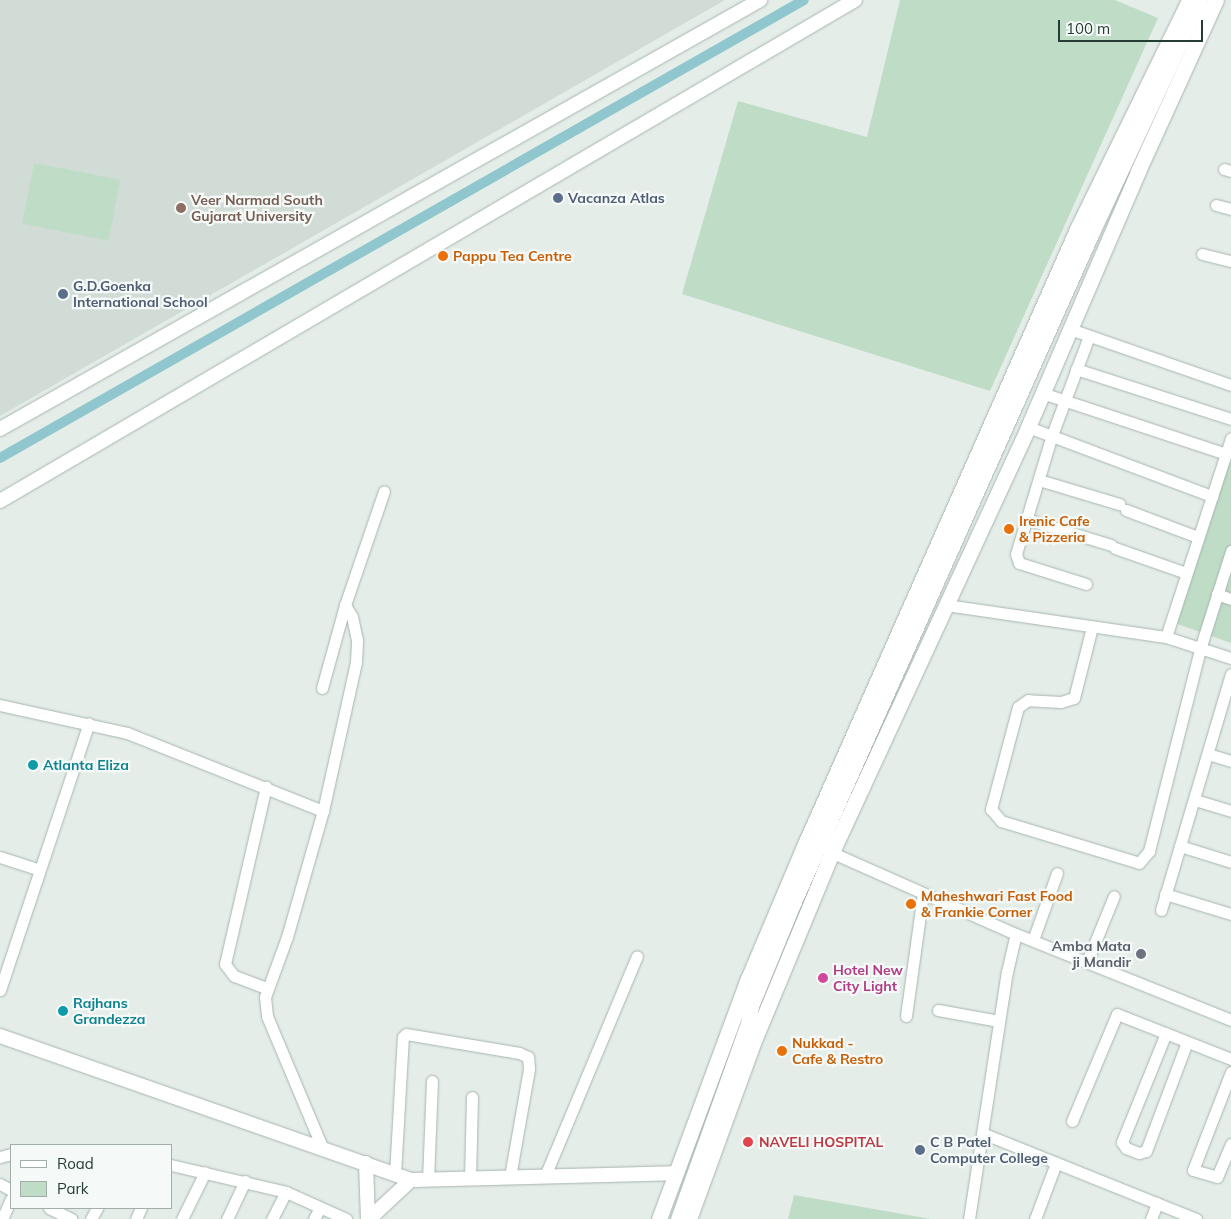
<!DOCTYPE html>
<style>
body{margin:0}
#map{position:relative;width:1231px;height:1219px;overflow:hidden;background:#e4ede8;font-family:Mulish,sans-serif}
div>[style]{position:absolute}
.built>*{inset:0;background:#d2dcd7}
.green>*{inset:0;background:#bfdcc6;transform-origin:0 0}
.canal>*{height:10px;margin:-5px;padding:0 5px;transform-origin:5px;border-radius:5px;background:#90c6cd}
.roads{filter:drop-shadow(0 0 1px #a7b5af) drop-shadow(0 0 1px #a7b5af)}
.minor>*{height:11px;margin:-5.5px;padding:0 5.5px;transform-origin:5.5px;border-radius:5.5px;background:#fff}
.tertiary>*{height:14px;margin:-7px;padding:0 7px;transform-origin:7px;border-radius:7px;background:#fff}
.secondary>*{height:15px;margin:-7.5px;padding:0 7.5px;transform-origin:7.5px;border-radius:7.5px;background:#fff}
.dots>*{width:14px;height:14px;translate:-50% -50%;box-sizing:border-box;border:2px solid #f5f9f7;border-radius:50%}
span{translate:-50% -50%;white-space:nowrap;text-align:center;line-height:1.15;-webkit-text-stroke:4.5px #f5f9f7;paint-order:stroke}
.service-label{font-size:14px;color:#4e5e75;font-weight:700}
.left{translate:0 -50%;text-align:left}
.education-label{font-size:14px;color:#785e54;font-weight:700}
.food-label{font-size:14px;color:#c56008;font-weight:700}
.culture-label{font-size:14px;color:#0d838f;font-weight:700}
.worship-label{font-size:14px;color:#5b616d;font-weight:700}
.right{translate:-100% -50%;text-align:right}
.hotel-label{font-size:14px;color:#b23c85;font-weight:700}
.health-label{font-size:14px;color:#be3a42;font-weight:700}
.legend{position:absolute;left:10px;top:1144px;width:162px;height:65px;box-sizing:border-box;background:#f5f9f7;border:1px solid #a2aeaa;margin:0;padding:6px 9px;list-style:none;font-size:15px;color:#253d36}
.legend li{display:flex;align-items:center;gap:10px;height:25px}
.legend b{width:25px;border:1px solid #a2aeaa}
.scale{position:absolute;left:1058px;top:20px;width:145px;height:22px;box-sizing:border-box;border:2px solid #253d36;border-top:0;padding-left:6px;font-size:15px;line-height:18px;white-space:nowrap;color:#253d36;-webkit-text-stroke:4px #f5f9f7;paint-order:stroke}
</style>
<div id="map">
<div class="built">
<i style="clip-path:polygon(0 0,725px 0,0 416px)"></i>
</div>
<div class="green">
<i style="clip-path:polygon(900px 0,1115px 0,1158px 18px,990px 391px,682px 294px,738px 101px,867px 137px)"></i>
<i style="left:34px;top:163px;width:88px;height:62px;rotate:11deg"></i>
<i style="clip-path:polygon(1231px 436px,1231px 643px,1169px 621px)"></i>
<i style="clip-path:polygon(794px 1195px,931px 1219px,788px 1219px)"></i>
</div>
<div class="canal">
<i style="left:0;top:458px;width:925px;rotate:-29.67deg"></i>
</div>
<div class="roads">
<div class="minor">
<i style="left:1224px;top:169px;width:7px;rotate:16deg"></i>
<i style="left:1216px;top:205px;width:16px;rotate:15deg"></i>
<i style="left:1202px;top:254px;width:30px;rotate:14deg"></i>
<i style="left:1070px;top:329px;width:170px;rotate:19.2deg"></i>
<i style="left:1076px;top:369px;width:163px;rotate:17.9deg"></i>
<i style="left:1042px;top:393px;width:194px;rotate:18.3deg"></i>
<i style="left:1028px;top:427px;width:197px;rotate:20.6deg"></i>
<i style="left:1039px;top:480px;width:84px;rotate:16.7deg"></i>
<i style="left:1126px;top:510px;width:77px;rotate:20.6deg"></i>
<i style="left:1026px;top:519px;width:89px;rotate:17deg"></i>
<i style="left:1115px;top:548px;width:75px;rotate:19.4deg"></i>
<i style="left:1086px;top:584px;width:70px;rotate:-162.6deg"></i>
<i style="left:1019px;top:563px;width:9px;rotate:-108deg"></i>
<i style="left:1016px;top:554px;width:124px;rotate:-73.2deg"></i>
<i style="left:1052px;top:435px;width:106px;rotate:-69.5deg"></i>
<i style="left:1217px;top:594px;width:15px;rotate:20deg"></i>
<i style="left:946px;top:605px;width:222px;rotate:8.3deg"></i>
<i style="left:1166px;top:637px;width:68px;rotate:17.9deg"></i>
<i style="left:1092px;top:627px;width:73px;rotate:104.2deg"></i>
<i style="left:1074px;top:698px;width:14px;rotate:163deg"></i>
<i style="left:1061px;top:702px;width:33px;rotate:-177deg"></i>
<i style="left:1028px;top:700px;width:12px;rotate:145deg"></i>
<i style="left:1018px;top:707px;width:106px;rotate:104.8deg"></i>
<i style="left:991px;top:809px;width:16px;rotate:50deg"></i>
<i style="left:1001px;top:821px;width:144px;rotate:16.9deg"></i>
<i style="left:1139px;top:863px;width:16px;rotate:-50deg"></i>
<i style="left:1149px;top:851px;width:208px;rotate:-75.8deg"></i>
<i style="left:1200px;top:649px;width:103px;rotate:-72.4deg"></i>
<i style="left:1166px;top:637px;width:209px;rotate:-71.9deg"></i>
<i style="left:322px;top:688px;width:86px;rotate:-74.5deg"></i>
<i style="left:345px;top:605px;width:120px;rotate:-71.1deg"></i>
<i style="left:0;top:705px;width:130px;rotate:12.4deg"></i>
<i style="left:127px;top:733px;width:211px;rotate:21.7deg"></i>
<i style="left:1208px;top:754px;width:24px;rotate:17deg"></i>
<i style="left:1195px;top:800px;width:38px;rotate:17deg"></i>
<i style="left:1180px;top:846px;width:53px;rotate:17.4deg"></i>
<i style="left:826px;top:850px;width:208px;rotate:23.9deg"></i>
<i style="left:1016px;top:934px;width:232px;rotate:21.8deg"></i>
<i style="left:0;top:857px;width:35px;rotate:18deg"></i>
<i style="left:1165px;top:894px;width:69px;rotate:16.9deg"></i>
<i style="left:1161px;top:910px;width:246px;rotate:-73.5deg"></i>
<i style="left:1033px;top:940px;width:71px;rotate:-70.3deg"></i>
<i style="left:1087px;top:962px;width:71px;rotate:-67.8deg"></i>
<i style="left:266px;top:988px;width:34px;rotate:-159deg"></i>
<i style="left:234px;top:976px;width:15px;rotate:-127deg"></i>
<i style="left:225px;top:964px;width:182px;rotate:-77deg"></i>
<i style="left:0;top:990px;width:281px;rotate:-71.6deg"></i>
<i style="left:938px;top:1010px;width:62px;rotate:10.2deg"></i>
<i style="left:906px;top:1016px;width:124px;rotate:-82.1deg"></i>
<i style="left:1166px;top:1033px;width:118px;rotate:112deg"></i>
<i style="left:1122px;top:1142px;width:7px;rotate:56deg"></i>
<i style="left:1126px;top:1148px;width:14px;rotate:21deg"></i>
<i style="left:1139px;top:1153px;width:7px;rotate:-16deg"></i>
<i style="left:1146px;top:1151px;width:116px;rotate:-69.4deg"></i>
<i style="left:1231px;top:1072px;width:105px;rotate:111.2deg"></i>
<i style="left:1193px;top:1170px;width:25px;rotate:16deg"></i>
<i style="left:1217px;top:1177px;width:36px;rotate:-67deg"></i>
<i style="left:1072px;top:1121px;width:116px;rotate:-67.2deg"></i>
<i style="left:1117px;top:1014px;width:123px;rotate:21.5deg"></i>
<i style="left:982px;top:1133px;width:231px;rotate:21.9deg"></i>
<i style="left:322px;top:1147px;width:142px;rotate:-112.8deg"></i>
<i style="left:267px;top:1016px;width:19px;rotate:-96deg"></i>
<i style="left:265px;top:997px;width:64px;rotate:-69.9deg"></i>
<i style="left:287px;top:937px;width:131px;rotate:-74.1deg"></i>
<i style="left:323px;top:811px;width:153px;rotate:-77.5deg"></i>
<i style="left:356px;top:662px;width:22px;rotate:-87deg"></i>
<i style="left:357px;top:640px;width:24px;rotate:-102deg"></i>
<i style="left:352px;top:617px;width:14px;rotate:-120deg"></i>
<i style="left:0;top:1157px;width:11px;rotate:-15deg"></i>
<i style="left:171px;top:1165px;width:118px;rotate:13.2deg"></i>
<i style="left:286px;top:1192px;width:66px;rotate:24.2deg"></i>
<i style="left:395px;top:1174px;width:137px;rotate:-86.7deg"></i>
<i style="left:403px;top:1037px;width:4px;rotate:-45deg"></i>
<i style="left:406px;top:1034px;width:115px;rotate:9.5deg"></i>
<i style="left:519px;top:1053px;width:10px;rotate:24deg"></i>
<i style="left:528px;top:1057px;width:12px;rotate:85deg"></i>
<i style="left:529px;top:1069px;width:110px;rotate:100deg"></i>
<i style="left:545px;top:1176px;width:238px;rotate:-67.3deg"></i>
<i style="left:470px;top:1179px;width:82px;rotate:-88.6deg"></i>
<i style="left:428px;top:1180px;width:99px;rotate:-87.7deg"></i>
<i style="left:0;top:1184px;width:13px;rotate:29deg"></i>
<i style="left:49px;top:1208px;width:25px;rotate:26deg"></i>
<i style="left:2px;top:1219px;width:22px;rotate:-66deg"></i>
<i style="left:91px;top:1219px;width:13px;rotate:-61deg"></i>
<i style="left:136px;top:1219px;width:12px;rotate:-66deg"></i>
<i style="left:182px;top:1219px;width:52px;rotate:-63.9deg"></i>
<i style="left:227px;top:1219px;width:42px;rotate:-64.7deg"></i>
<i style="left:272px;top:1219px;width:30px;rotate:-63deg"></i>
<i style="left:314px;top:1219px;width:13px;rotate:-63deg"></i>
<i style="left:969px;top:1219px;width:250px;rotate:-81.3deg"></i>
<i style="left:1007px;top:972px;width:39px;rotate:-77deg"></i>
<i style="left:1035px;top:1219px;width:60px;rotate:-69.4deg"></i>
<i style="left:1151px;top:1219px;width:17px;rotate:-69deg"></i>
</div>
<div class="tertiary">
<i style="left:0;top:429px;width:873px;rotate:-29.44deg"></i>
<i style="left:0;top:501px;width:991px;rotate:-30.37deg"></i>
<i style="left:0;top:1036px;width:435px;rotate:19.3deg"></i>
<i style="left:366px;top:1163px;width:56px;rotate:88deg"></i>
<i style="left:369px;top:1219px;width:57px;rotate:-42.9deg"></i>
<i style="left:411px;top:1180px;width:265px;rotate:-1.5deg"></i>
</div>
<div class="secondary">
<i style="left:659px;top:1219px;width:256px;rotate:-69.7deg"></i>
<i style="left:748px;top:979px;width:149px;rotate:-67.1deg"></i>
<i style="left:806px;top:842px;width:672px;rotate:-66.14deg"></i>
<i style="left:1078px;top:227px;width:253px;rotate:-63.9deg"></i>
<i style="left:678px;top:1219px;width:207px;rotate:-70.3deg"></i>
<i style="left:748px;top:1024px;width:18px;rotate:-81deg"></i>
<i style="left:751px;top:1006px;width:108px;rotate:-67.7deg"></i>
<i style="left:792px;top:906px;width:738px;rotate:-66.01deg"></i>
<i style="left:1092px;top:232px;width:256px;rotate:-65deg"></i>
<i style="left:689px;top:1219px;width:187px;rotate:-70deg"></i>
<i style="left:753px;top:1043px;width:207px;rotate:-67.5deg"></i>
<i style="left:832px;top:852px;width:468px;rotate:-65.2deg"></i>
<i style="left:1028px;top:427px;width:279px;rotate:-66.7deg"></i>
<i style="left:1138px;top:171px;width:188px;rotate:-65.5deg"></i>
</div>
</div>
<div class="dots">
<i style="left:558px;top:198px;background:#5c6f8a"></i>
<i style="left:181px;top:208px;background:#8d6e63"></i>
<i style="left:443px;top:256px;background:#e8710a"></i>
<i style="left:63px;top:294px;background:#5c6f8a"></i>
<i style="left:1009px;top:529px;background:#e8710a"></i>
<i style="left:33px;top:765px;background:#0f9aa8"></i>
<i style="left:911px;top:904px;background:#e8710a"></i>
<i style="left:1141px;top:954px;background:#6b7280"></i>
<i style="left:823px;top:978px;background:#d1479c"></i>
<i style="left:63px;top:1011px;background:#0f9aa8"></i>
<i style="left:782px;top:1051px;background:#e8710a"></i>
<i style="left:748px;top:1142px;background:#e0444e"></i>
<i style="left:920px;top:1150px;background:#5c6f8a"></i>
</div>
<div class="service-label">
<span class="left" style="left:568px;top:198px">Vacanza Atlas</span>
<span class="left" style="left:73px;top:294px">G.D.Goenka<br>International School</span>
<span class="left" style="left:930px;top:1150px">C B Patel<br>Computer College</span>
</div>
<div class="education-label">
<span class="left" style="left:191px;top:208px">Veer Narmad South<br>Gujarat University</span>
</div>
<div class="food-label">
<span class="left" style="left:453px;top:256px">Pappu Tea Centre</span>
<span class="left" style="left:1019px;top:529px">Irenic Cafe<br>&amp; Pizzeria</span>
<span class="left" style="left:921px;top:904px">Maheshwari Fast Food<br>&amp; Frankie Corner</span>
<span class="left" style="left:792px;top:1051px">Nukkad -<br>Cafe &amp; Restro</span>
</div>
<div class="culture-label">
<span class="left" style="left:43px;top:765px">Atlanta Eliza</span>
<span class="left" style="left:73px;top:1011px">Rajhans<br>Grandezza</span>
</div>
<div class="worship-label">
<span class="right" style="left:1131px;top:954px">Amba Mata<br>ji Mandir</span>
</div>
<div class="hotel-label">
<span class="left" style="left:833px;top:978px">Hotel New<br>City Light</span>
</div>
<div class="health-label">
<span class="left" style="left:759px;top:1142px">NAVELI HOSPITAL</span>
</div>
<ul class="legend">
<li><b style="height:6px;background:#fff"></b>Road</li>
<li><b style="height:14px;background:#bfdcc6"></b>Park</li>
</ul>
<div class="scale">100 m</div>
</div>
